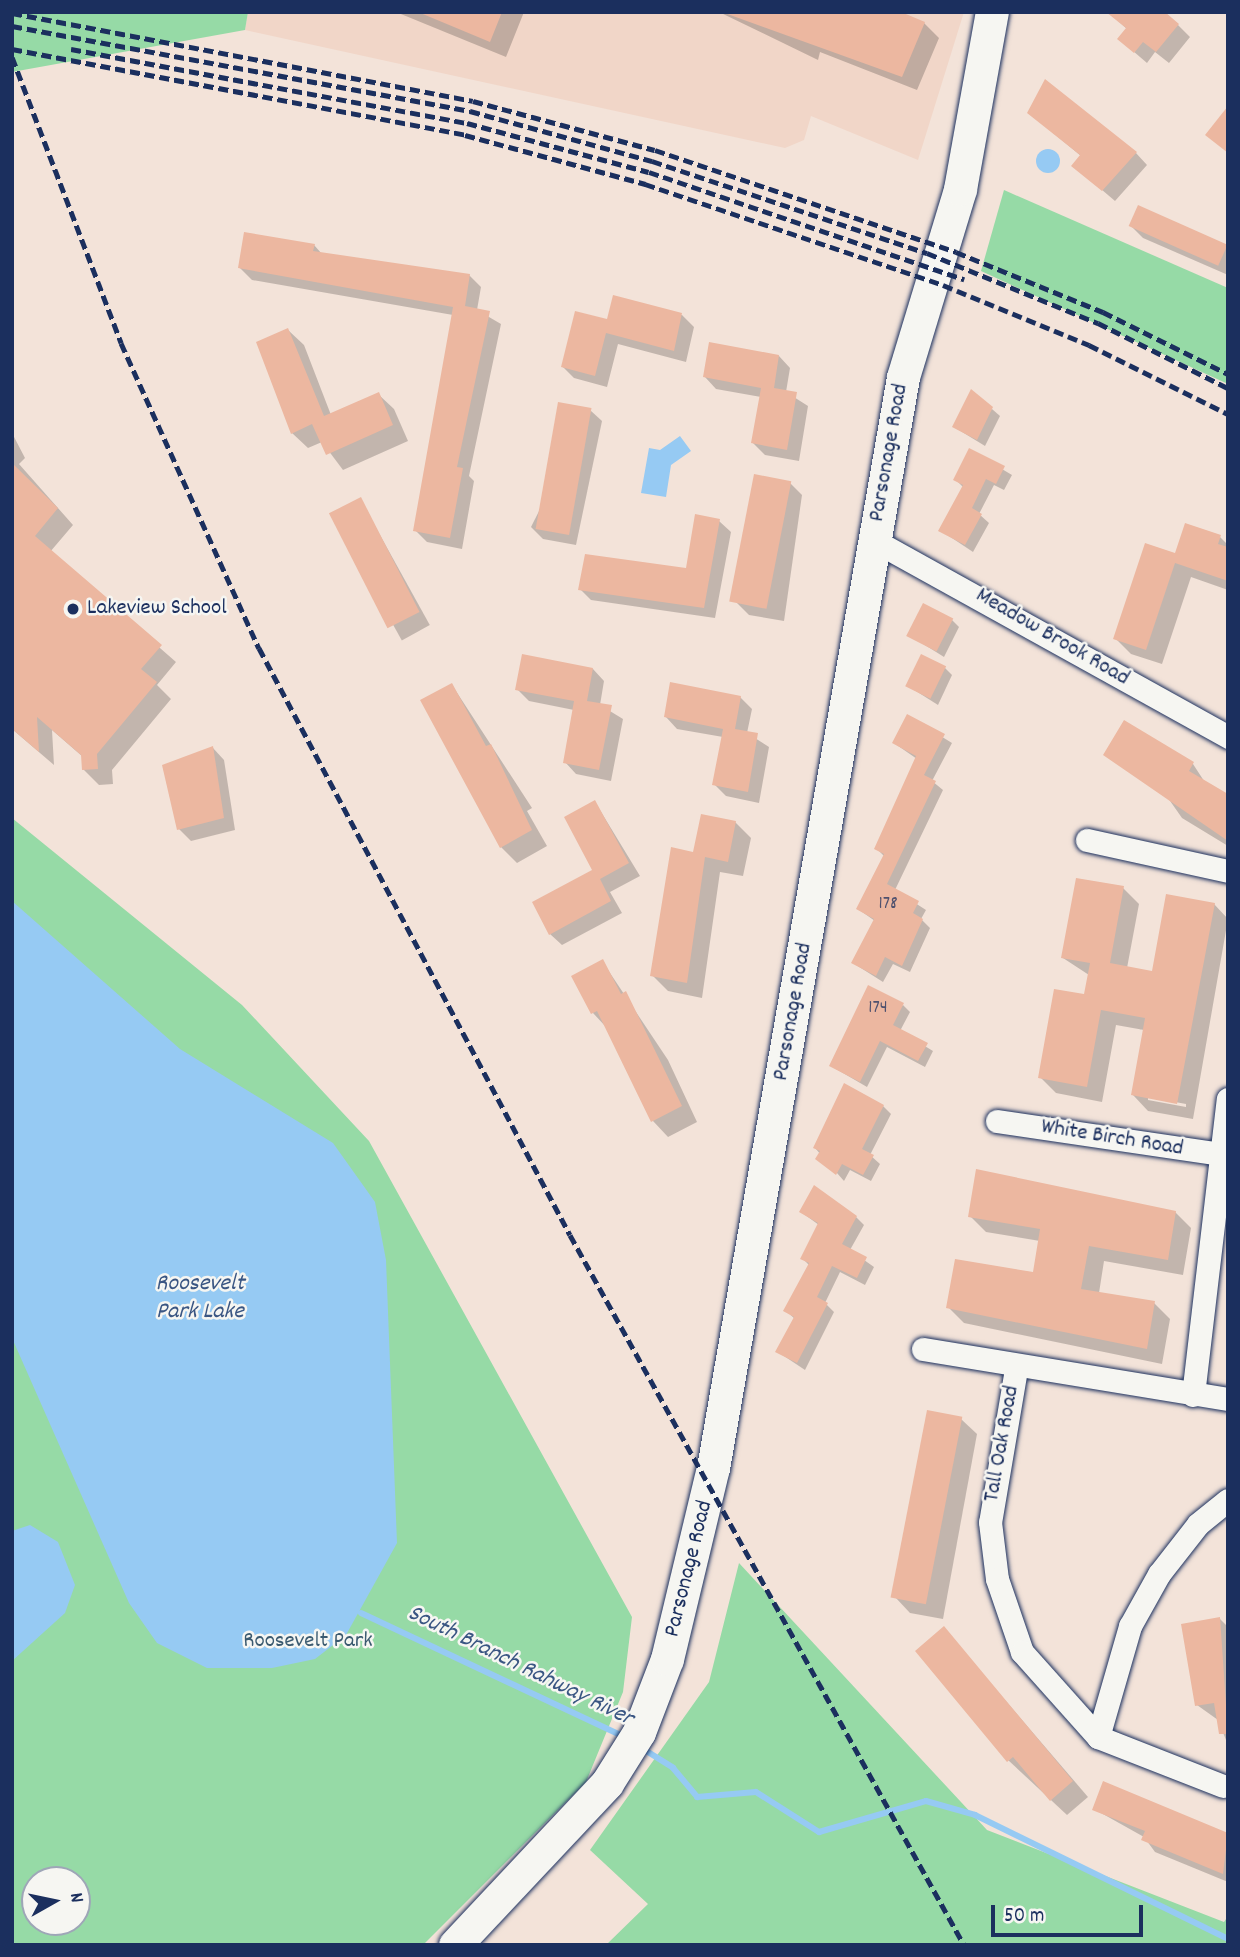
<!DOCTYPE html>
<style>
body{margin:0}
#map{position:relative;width:1240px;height:1957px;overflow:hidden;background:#f3e3d9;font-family:Dekko,sans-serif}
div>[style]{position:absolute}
.built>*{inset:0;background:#f1d6c8}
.green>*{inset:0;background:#96daa6}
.water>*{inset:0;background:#96caf3}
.round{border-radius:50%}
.shadow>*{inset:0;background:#0003;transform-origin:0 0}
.stream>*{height:6px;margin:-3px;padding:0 3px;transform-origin:3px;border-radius:3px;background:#96caf3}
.building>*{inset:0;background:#ecb7a0;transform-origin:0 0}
.roads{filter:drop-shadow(0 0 2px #1b2f5e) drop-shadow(0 0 2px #1b2f5e)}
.street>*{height:23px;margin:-11.5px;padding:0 11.5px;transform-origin:11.5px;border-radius:11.5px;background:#f6f6f2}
.secondary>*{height:33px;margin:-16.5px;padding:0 16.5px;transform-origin:16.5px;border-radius:16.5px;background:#f6f6f2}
.rail>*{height:5px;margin-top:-2.5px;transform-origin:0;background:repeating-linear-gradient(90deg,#1b2f5e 0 10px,transparent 0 15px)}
.dots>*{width:19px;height:19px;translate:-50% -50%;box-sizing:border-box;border:4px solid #f6f6f2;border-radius:50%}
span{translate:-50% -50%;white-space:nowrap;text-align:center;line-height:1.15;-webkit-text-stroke:5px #f6f6f2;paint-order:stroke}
.number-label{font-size:19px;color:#4f516e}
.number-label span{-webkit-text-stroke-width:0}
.street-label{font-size:23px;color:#1b2f5e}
.poi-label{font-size:23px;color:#1b2f5e}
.left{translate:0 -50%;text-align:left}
.park-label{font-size:23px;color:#3a5a70}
.water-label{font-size:24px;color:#3a5683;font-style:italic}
.frame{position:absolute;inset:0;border:14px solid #1b2f5e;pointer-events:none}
.north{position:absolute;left:21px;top:1866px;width:70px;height:70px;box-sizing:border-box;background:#f6f6f2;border:2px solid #9ea6b7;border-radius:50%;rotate:81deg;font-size:19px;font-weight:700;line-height:28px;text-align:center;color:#1b2f5e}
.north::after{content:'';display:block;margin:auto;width:24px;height:32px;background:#1b2f5e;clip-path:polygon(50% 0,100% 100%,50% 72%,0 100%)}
.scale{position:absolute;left:991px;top:1905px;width:152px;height:32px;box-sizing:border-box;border:4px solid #1b2f5e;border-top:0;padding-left:9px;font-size:21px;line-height:24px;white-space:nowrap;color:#1b2f5e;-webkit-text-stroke:5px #f6f6f2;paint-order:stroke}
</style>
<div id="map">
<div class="built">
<i style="clip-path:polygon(248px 12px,964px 12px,918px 160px,811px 116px,804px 140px,785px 148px,245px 30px)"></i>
</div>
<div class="green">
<i style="clip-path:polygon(12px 12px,248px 12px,245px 30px,12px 72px)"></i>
<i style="clip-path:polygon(1004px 190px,1228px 288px,1228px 384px,981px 271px)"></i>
<i style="clip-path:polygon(evenodd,12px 818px,242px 1005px,369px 1141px,632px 1617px,623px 1692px,586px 1782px,423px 1945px,12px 1945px,12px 818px,35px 1880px,77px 1880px,77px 1922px,35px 1922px,35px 1880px)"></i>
<i style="clip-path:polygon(739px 1563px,987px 1830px,1224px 1922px,1228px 1916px,1228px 1945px,606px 1945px,648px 1904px,590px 1850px,709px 1682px)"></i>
</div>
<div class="water">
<i class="round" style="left:1036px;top:149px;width:24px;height:24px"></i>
<i style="clip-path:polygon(680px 436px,691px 451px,671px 465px,666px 497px,641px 493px,649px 448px,660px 450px)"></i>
<i style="clip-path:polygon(12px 901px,180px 1049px,333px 1143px,375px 1202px,386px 1260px,397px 1543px,346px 1635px,315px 1659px,272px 1668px,207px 1668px,157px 1643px,129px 1603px,12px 1338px)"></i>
<i style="clip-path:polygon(30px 1525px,58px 1542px,75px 1585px,65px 1613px,12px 1661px,12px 1531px)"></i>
</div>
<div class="shadow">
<i style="clip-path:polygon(396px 12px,524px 12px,506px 57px)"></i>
<i style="clip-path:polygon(719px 12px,896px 12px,924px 23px,939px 38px,917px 90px,820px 52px,818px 60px)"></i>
<i style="clip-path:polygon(1108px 12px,1178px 25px,1190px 37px,1169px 63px,1155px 52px,1147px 63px,1119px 39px,1127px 29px)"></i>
<i style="clip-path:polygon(1029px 113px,1136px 153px,1147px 165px,1115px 201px,1074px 166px,1081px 156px)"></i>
<i style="clip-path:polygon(1131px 226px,1228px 247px,1228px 275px,1143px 238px)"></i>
<i style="clip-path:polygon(314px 245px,322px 254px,469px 275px,481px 287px,477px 310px,501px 324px,469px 476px,474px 481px,462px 549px,427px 542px,415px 530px,453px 315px,252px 280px,240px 268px)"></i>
<i style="clip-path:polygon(682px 315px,694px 327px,686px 362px,618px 344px,607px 387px,574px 378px,562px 366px,609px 321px)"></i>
<i style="clip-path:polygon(288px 330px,304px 345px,331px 415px,378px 394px,394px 409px,408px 441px,343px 470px,322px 442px,308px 448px,292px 433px)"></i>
<i style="clip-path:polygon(779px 356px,790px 368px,786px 392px,808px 406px,799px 461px,765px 455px,753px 443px,761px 397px,716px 389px,705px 377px)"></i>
<i style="clip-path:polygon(992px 409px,1000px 416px,985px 446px,954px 427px)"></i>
<i style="clip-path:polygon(590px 410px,602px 421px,576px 545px,543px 539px,531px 527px)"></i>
<i style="clip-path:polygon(12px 433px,25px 458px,19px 464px,73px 525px,50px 552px,176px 662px,157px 685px,171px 699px,112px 770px,113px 784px,99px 785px,83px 769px,83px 757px,52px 730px,54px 765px,12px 729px)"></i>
<i style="clip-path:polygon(970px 450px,1012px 475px,1004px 490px,994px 485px,979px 514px,989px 523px,973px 552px,940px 530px,964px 488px,955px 479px)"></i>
<i style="clip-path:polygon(790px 483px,802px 495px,784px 621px,749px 615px,737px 603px)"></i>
<i style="left:360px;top:499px;width:144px;height:32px;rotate:61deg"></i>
<i style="clip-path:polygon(719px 521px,731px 532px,715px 618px,591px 600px,580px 589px,687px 570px)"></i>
<i style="clip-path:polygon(1220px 537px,1228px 545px,1228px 590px,1191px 577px,1162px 664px,1131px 654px,1115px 638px,1176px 556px)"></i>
<i style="clip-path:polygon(952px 620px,959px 627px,944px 657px,909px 635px)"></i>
<i style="clip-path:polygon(945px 668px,952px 675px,938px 705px,908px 686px)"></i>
<i style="clip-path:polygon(593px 669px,604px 681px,600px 705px,623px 719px,611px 781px,576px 774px,565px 762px,574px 710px,529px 701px,517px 689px)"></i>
<i style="clip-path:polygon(452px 685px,532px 808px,527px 811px,547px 846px,517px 863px,501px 847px)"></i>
<i style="clip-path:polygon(740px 697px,752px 709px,747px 733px,769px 747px,759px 803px,726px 796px,714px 784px,723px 737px,677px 729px,666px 717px)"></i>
<i style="clip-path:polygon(908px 716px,952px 743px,932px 781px,943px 790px,895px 890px,926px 910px,921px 919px,930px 928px,910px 972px,893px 964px,883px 982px,853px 963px,875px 921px,858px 909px,885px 857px,877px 849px,917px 759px,894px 743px)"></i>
<i style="clip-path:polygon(213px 748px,224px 760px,235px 830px,191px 841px,179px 829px)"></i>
<i style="clip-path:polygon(1105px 754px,1193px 764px,1206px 784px,1228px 796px,1228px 846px,1182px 818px,1168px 798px)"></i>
<i style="clip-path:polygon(595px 802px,640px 876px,610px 892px,622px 913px,562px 945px,550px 934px,595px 870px)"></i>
<i style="clip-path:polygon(735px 822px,751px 838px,743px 876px,720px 872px,702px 998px,668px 991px,652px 975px,695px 854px)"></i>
<i style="clip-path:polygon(evenodd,1123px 888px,1139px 904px,1127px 968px,1154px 973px,1214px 904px,1228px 919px,1193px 1119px,1148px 1111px,1133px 1095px,1144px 1030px,1116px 1025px,1102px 1102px,1056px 1093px,1040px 1077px,1085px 996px,1089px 975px,1063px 958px,1123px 888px,1148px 1097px,1186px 1104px,1186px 1107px,1148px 1100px,1148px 1097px)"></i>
<i style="clip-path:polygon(602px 961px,668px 1060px,697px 1122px,668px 1137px,653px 1121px,606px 1027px,593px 1013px)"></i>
<i style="clip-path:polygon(903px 1005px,910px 1012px,900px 1031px,933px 1051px,925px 1067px,887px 1047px,867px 1087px,831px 1066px)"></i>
<i style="clip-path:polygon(883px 1106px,891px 1114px,870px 1155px,880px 1164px,871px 1181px,850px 1170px,844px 1181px,815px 1148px)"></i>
<i style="clip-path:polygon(801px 1212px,856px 1217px,864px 1225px,850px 1250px,874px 1267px,865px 1285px,840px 1272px,825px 1303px,834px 1312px,805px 1370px,778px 1352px,795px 1319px,785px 1310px,809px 1265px,802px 1258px,819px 1225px)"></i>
<i style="clip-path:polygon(1175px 1212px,1191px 1228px,1183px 1275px,1104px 1261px,1099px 1293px,1154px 1303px,1170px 1319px,1162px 1364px,964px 1323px,948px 1307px,1034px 1274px,1040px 1241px,986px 1232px,970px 1216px)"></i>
<i style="clip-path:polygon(961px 1419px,977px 1434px,943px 1619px,910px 1613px,895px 1597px)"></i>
<i style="clip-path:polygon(1220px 1619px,1228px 1627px,1228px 1745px,1218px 1720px,1197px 1705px)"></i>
<i style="clip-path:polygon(944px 1629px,1088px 1797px,1067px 1815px,1008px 1760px)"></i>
<i style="clip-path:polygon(1094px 1809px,1228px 1835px,1228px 1882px,1155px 1852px,1144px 1837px)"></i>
</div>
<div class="stream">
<i style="left:361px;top:1613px;width:292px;rotate:25.2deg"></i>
<i style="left:640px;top:1747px;width:39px;rotate:32deg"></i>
<i style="left:673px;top:1768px;width:38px;rotate:50deg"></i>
<i style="left:697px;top:1797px;width:59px;rotate:-4.8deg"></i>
<i style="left:756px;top:1792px;width:75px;rotate:32.4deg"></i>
<i style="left:819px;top:1832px;width:111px;rotate:-16.2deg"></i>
<i style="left:926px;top:1801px;width:51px;rotate:15.9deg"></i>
<i style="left:975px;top:1815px;width:282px;rotate:26.1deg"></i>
</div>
<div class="building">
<i style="clip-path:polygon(418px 12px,502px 12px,490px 42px)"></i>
<i style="clip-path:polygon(722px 12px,901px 12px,925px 22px,902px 77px)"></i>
<i style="clip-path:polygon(1106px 12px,1165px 12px,1179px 24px,1156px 52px,1143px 42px,1134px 53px,1117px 39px,1126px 28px)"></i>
<i style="clip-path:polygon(1045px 79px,1137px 152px,1102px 191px,1071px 166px,1080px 155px,1027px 113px)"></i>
<i style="clip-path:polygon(1228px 106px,1228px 153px,1205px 135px)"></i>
<i style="left:1138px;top:205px;width:98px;height:23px;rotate:24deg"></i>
<i style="clip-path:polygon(244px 232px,315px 244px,313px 251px,470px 274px,465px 306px,490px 311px,457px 467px,463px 468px,450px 538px,413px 531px,453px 307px,238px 268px)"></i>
<i style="clip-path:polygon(613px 295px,682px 313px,674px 351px,606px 333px,595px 376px,561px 367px,575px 311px,607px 319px)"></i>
<i style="clip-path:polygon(288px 328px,324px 416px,379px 392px,393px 425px,326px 455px,312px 424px,291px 434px,256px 342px)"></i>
<i style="clip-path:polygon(709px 342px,779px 355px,774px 388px,797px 392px,787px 450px,751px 443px,761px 388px,703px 377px)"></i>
<i style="clip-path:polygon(971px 389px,993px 407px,977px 440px,952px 427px)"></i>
<i style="left:558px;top:402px;width:34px;height:129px;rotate:10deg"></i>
<i style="clip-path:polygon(969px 448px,1005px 466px,996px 484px,986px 479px,972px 508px,982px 514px,965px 545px,938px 531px,963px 485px,953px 480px)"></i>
<i style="clip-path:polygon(12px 463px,58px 508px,35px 536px,162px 645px,141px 669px,157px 682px,97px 754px,98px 769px,82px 770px,81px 755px,37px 717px,39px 752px,12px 729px)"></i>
<i style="left:754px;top:474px;width:38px;height:130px;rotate:11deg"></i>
<i style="left:361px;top:497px;width:129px;height:36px;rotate:63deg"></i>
<i style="clip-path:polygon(695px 514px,720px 519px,704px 608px,578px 590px,585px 554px,686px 568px)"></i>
<i style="clip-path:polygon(1185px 523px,1221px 535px,1218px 544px,1228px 547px,1228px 581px,1175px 563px,1146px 650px,1113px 639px,1145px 543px,1175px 553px)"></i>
<i style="left:923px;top:603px;width:34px;height:37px;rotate:27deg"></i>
<i style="clip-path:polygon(522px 654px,593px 668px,587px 701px,612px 705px,599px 770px,563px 763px,574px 701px,515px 690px)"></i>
<i style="left:921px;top:654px;width:28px;height:36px;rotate:26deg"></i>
<i style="clip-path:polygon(670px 682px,741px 696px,735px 729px,758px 733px,748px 792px,712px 785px,723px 729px,664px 717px)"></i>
<i style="clip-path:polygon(452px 683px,486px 746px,491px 744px,532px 830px,500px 848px,420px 700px)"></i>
<i style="clip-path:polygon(907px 714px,945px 734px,924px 775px,936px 781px,887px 884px,919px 901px,913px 913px,923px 919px,902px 966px,885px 957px,876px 976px,851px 963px,874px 919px,856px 909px,884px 854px,874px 849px,916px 756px,892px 743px)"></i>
<i style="clip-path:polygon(1124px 720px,1194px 762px,1189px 771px,1228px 794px,1228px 841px,1103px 755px)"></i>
<i style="clip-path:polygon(213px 746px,224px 818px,177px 830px,162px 765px)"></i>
<i style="clip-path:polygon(595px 800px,629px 863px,600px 879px,611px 901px,549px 935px,532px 902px,592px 870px,564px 817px)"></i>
<i style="clip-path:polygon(701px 814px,736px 821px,728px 862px,705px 857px,687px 983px,650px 976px,671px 847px,693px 852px)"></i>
<i style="clip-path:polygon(1076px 878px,1124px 886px,1110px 963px,1152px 971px,1166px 894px,1215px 903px,1177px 1104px,1131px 1095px,1145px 1018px,1101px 1010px,1087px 1087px,1038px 1078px,1054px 989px,1084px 994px,1090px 963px,1061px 958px)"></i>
<i style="clip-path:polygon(603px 959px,621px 994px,626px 991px,682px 1106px,651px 1122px,597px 1011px,591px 1014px,571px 976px)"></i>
<i style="clip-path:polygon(868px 985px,904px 1003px,893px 1025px,928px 1043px,918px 1061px,880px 1041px,860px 1082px,829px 1066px)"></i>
<i style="clip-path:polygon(844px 1083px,884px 1105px,862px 1149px,874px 1155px,863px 1175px,842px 1164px,836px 1175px,815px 1159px,820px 1151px,813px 1148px)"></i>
<i style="clip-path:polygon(976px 1169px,1176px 1211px,1168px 1260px,1089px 1246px,1081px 1289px,1155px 1301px,1147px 1349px,946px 1308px,955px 1259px,1033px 1272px,1040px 1229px,968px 1217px)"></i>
<i style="clip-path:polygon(814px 1185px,857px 1216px,842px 1244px,867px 1257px,857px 1278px,832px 1266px,817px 1297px,828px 1303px,797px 1363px,775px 1352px,794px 1317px,783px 1311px,809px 1263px,800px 1259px,818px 1223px,799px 1212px)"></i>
<i style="left:927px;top:1410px;width:36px;height:191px;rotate:11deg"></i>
<i style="clip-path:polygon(1220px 1617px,1228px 1734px,1219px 1734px,1214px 1703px,1195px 1706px,1181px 1624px)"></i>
<i style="clip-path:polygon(944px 1626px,1073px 1781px,1050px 1801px,1013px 1757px,1007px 1762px,915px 1651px)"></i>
<i style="clip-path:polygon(1103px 1781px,1228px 1833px,1223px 1874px,1141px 1840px,1145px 1831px,1092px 1810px)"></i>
</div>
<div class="roads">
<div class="street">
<i style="left:875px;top:541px;width:404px;rotate:29deg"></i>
<i style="left:1087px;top:840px;width:144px;rotate:12.4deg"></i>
<i style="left:997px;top:1121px;width:233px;rotate:8.4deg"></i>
<i style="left:923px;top:1349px;width:309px;rotate:9.3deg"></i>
<i style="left:1016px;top:1369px;width:155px;rotate:99.6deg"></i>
<i style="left:990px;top:1522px;width:57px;rotate:83deg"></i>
<i style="left:997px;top:1579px;width:77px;rotate:71.1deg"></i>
<i style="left:1022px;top:1652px;width:114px;rotate:48.2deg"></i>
<i style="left:1098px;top:1737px;width:134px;rotate:21.4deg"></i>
<i style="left:1193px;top:1395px;width:298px;rotate:-83.3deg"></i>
<i style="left:1098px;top:1737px;width:116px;rotate:-73.9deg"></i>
<i style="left:1130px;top:1626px;width:60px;rotate:-60.9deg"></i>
<i style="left:1159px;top:1574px;width:63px;rotate:-52deg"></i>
<i style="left:1198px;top:1524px;width:38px;rotate:-39deg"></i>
</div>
<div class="secondary">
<i style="left:455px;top:1945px;width:222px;rotate:-46.8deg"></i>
<i style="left:607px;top:1783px;width:60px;rotate:-57.9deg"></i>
<i style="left:639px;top:1732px;width:78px;rotate:-69deg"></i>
<i style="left:667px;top:1659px;width:196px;rotate:-76.5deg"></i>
<i style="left:713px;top:1468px;width:1107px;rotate:-80.12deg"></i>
<i style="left:903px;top:377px;width:196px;rotate:-73.1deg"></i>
<i style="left:960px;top:189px;width:180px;rotate:-79.8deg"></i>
</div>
</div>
<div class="rail">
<i style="left:12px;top:13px;width:469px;rotate:10.8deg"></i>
<i style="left:473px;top:101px;width:188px;rotate:15.1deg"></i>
<i style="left:655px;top:150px;width:318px;rotate:18.7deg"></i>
<i style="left:956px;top:252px;width:159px;rotate:22.2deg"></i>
<i style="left:1103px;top:312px;width:140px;rotate:26.4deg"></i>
<i style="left:12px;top:26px;width:466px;rotate:10.5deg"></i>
<i style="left:470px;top:111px;width:189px;rotate:15.4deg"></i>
<i style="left:652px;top:161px;width:290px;rotate:18.5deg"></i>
<i style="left:927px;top:253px;width:185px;rotate:22.3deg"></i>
<i style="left:1098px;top:323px;width:145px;rotate:26.6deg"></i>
<i style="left:12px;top:49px;width:461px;rotate:10.7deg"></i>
<i style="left:465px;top:135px;width:187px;rotate:15.2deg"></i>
<i style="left:645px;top:184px;width:315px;rotate:18.7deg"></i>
<i style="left:943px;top:285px;width:158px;rotate:22.3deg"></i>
<i style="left:1089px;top:345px;width:155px;rotate:26.4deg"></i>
<i style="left:71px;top:49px;width:403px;rotate:10.6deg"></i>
<i style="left:467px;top:123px;width:188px;rotate:15.1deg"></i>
<i style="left:649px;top:172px;width:333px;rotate:18.8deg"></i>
<i style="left:12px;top:57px;width:306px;rotate:69.1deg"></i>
<i style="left:121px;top:343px;width:335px;rotate:65.7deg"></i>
<i style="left:259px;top:648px;width:664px;rotate:62.08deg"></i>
<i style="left:570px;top:1235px;width:812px;rotate:60.97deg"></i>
</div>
<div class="dots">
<i style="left:73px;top:609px;background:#1b2f5e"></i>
</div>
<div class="number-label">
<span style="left:888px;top:905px">178</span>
<span style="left:878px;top:1009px">174</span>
</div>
<div class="street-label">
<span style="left:890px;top:453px;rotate:-80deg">Parsonage Road</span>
<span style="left:1052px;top:638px;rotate:30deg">Meadow Brook Road</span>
<span style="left:794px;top:1012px;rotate:-80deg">Parsonage Road</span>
<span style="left:1112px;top:1139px;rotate:9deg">White Birch Road</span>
<span style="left:1003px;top:1444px;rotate:-80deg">Tall Oak Road</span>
<span style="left:690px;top:1569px;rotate:-76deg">Parsonage Road</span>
</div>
<div class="poi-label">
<span class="left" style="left:87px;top:609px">Lakeview School</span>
</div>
<div class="park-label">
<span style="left:308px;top:1642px">Roosevelt Park</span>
</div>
<div class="water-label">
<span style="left:200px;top:1299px">Roosevelt<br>Park Lake</span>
<span style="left:520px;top:1667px;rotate:26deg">South Branch Rahway River</span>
</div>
<div class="frame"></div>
<div class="north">N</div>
<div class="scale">50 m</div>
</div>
